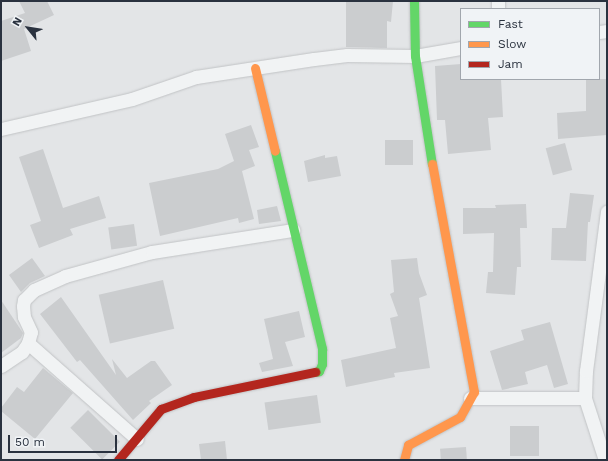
<!DOCTYPE html>
<style>
body{margin:0}
#map{position:relative;width:608px;height:461px;overflow:hidden;background:#e3e5e7;font-family:"Work Sans",sans-serif}
div>[style]{position:absolute}
.building>*{inset:0;background:#cbcdcf;transform-origin:0 0}
.roads{filter:drop-shadow(0 0 1px #c1c3c5) drop-shadow(0 0 1px #c1c3c5)}
.street>*{height:13px;margin:-6.5px;padding:0 6.5px;transform-origin:6.5px;border-radius:6.5px;background:#f1f3f4}
.fast>*{height:9px;margin:-4.5px;padding:0 4.5px;transform-origin:4.5px;border-radius:4.5px;background:#63d668}
.slow>*{height:9px;margin:-4.5px;padding:0 4.5px;transform-origin:4.5px;border-radius:4.5px;background:#ff974d}
.jam>*{height:9px;margin:-4.5px;padding:0 4.5px;transform-origin:4.5px;border-radius:4.5px;background:#b3261e}
span{translate:-50% -50%;white-space:nowrap;text-align:center;line-height:1.15;-webkit-text-stroke:3.5px #f0f3f6;paint-order:stroke}
.frame{position:absolute;inset:0;border:2px solid #2a323f;pointer-events:none}
.legend{position:absolute;left:460px;top:8px;width:140px;height:72px;box-sizing:border-box;background:#f0f3f6;border:1px solid #a1a6ad;margin:0;padding:5px 7px;list-style:none;font-size:12px;color:#2a323f}
.legend li{display:flex;align-items:center;gap:8px;height:20px}
.legend b{width:20px;border:1px solid #a1a6ad}
.north{position:absolute;left:8px;top:8px;width:40px;height:40px;-webkit-text-stroke:3px #f0f3f6;paint-order:stroke;rotate:300deg;font-size:11px;font-weight:700;line-height:16px;text-align:center;color:#2a323f}
.north::after{content:'';display:block;margin:auto;width:14px;height:18px;background:#2a323f;clip-path:polygon(50% 0,100% 100%,50% 72%,0 100%)}
.scale{position:absolute;left:8px;top:435px;width:109px;height:18px;box-sizing:border-box;border:2px solid #2a323f;border-top:0;padding-left:5px;font-size:12px;line-height:14px;white-space:nowrap;color:#2a323f;-webkit-text-stroke:3px #f0f3f6;paint-order:stroke}
</style>
<div id="map">
<div class="building">
<i style="clip-path:polygon(19px 1px,47px 1px,54px 15px,24px 29px,31px 51px,1px 61px,1px 21px,25px 13px)"></i>
<i style="clip-path:polygon(346px 1px,393px 1px,391px 22px,387px 21px,387px 48px,346px 47px)"></i>
<i style="clip-path:polygon(461px 64px,461px 79px,501px 79px,503px 117px,488px 118px,491px 150px,448px 154px,445px 120px,437px 120px,435px 66px)"></i>
<i style="clip-path:polygon(586px 79px,607px 79px,607px 135px,558px 139px,557px 113px,586px 111px)"></i>
<i style="clip-path:polygon(251px 125px,259px 147px,249px 150px,255px 166px,242px 171px,254px 219px,239px 223px,238px 218px,160px 236px,149px 183px,218px 169px,234px 161px,225px 134px)"></i>
<i style="left:385px;top:140px;width:28px;height:25px"></i>
<i style="left:565px;top:143px;width:28px;height:20px;rotate:75deg"></i>
<i style="clip-path:polygon(43px 149px,63px 208px,99px 196px,106px 218px,70px 229px,73px 235px,39px 248px,30px 225px,41px 221px,19px 157px)"></i>
<i style="clip-path:polygon(325px 155px,325px 158px,337px 156px,341px 176px,308px 182px,304px 161px)"></i>
<i style="clip-path:polygon(570px 193px,594px 195px,590px 222px,588px 222px,586px 261px,551px 260px,552px 228px,566px 228px)"></i>
<i style="clip-path:polygon(526px 204px,527px 228px,520px 228px,521px 267px,517px 267px,515px 295px,486px 293px,488px 272px,493px 272px,494px 233px,463px 234px,463px 208px,496px 208px,495px 205px)"></i>
<i style="clip-path:polygon(277px 206px,281px 221px,259px 224px,257px 210px)"></i>
<i style="left:134px;top:224px;width:22px;height:26px;rotate:82deg"></i>
<i style="clip-path:polygon(32px 258px,45px 276px,30px 283px,21px 292px,9px 275px)"></i>
<i style="clip-path:polygon(417px 258px,419px 273px,427px 295px,419px 298px,430px 368px,394px 373px,395px 377px,346px 387px,341px 360px,396px 348px,390px 318px,398px 316px,390px 294px,394px 292px,391px 260px)"></i>
<i style="left:163px;top:280px;width:50px;height:66px;rotate:77deg"></i>
<i style="clip-path:polygon(61px 297px,116px 375px,112px 359px,127px 378px,151px 361px,155px 361px,172px 385px,149px 401px,151px 403px,133px 420px,80px 360px,77px 362px,40px 314px)"></i>
<i style="clip-path:polygon(1px 300px,23px 333px,21px 338px,1px 353px)"></i>
<i style="clip-path:polygon(299px 311px,305px 337px,285px 342px,293px 366px,262px 372px,259px 363px,273px 359px,264px 319px)"></i>
<i style="clip-path:polygon(550px 322px,568px 384px,554px 388px,547px 365px,525px 372px,528px 384px,502px 390px,490px 351px,524px 340px,521px 330px)"></i>
<i style="clip-path:polygon(43px 368px,73px 393px,35px 439px,1px 411px,1px 408px,17px 387px,24px 392px)"></i>
<i style="left:317px;top:395px;width:28px;height:53px;rotate:82deg"></i>
<i style="left:88px;top:410px;width:45px;height:25px;rotate:45deg"></i>
<i style="left:539px;top:426px;width:30px;height:29px;rotate:90deg"></i>
<i style="clip-path:polygon(225px 441px,227px 460px,201px 460px,199px 444px)"></i>
<i style="left:466px;top:447px;width:13px;height:26px;rotate:86deg"></i>
</div>
<div class="roads">
<div class="street">
<i style="left:498px;top:9px;width:8px;rotate:-90deg"></i>
<i style="left:599px;top:32px;width:8px;rotate:-7deg"></i>
<i style="left:1px;top:129px;width:134px;rotate:-12.9deg"></i>
<i style="left:132px;top:99px;width:68px;rotate:-19deg"></i>
<i style="left:196px;top:77px;width:119px;rotate:-8.7deg"></i>
<i style="left:314px;top:59px;width:33px;rotate:-7deg"></i>
<i style="left:347px;top:55px;width:68px;rotate:0.8deg"></i>
<i style="left:415px;top:56px;width:47px;rotate:-9.9deg"></i>
<i style="left:28px;top:343px;width:145px;rotate:41.4deg"></i>
<i style="left:1px;top:366px;width:25px;rotate:-34deg"></i>
<i style="left:22px;top:352px;width:11px;rotate:-56deg"></i>
<i style="left:28px;top:343px;width:11px;rotate:-75deg"></i>
<i style="left:31px;top:332px;width:17px;rotate:-115deg"></i>
<i style="left:24px;top:317px;width:11px;rotate:-95deg"></i>
<i style="left:23px;top:306px;width:6px;rotate:-81deg"></i>
<i style="left:24px;top:300px;width:14px;rotate:-45deg"></i>
<i style="left:34px;top:290px;width:34px;rotate:-24deg"></i>
<i style="left:65px;top:276px;width:90px;rotate:-15.4deg"></i>
<i style="left:152px;top:252px;width:143px;rotate:-8.9deg"></i>
<i style="left:470px;top:398px;width:115px"></i>
<i style="left:605px;top:460px;width:65px;rotate:-107.9deg"></i>
<i style="left:585px;top:398px;width:27px;rotate:-88deg"></i>
<i style="left:586px;top:371px;width:161px;rotate:-82.5deg"></i>
</div>
<div class="fast">
<i style="left:414px;top:1px;width:55px;rotate:89deg"></i>
<i style="left:415px;top:56px;width:109px;rotate:81.1deg"></i>
<i style="left:275px;top:151px;width:204px;rotate:76.6deg"></i>
<i style="left:322px;top:349px;width:15px;rotate:90deg"></i>
<i style="left:322px;top:364px;width:8px;rotate:113deg"></i>
<i style="left:319px;top:371px;width:4px;rotate:166deg"></i>
</div>
<div class="slow">
<i style="left:255px;top:68px;width:85px;rotate:76.5deg"></i>
<i style="left:404px;top:460px;width:16px;rotate:-75deg"></i>
<i style="left:408px;top:445px;width:59px;rotate:-28.3deg"></i>
<i style="left:460px;top:417px;width:29px;rotate:-61deg"></i>
<i style="left:474px;top:392px;width:232px;rotate:-100.4deg"></i>
</div>
<div class="jam">
<i style="left:118px;top:460px;width:67px;rotate:-49.9deg"></i>
<i style="left:161px;top:409px;width:35px;rotate:-20deg"></i>
<i style="left:194px;top:397px;width:124px;rotate:-11.7deg"></i>
</div>
</div>
<div class="frame"></div>
<ul class="legend">
<li><b style="height:5px;background:#63d668"></b>Fast</li>
<li><b style="height:5px;background:#ff974d"></b>Slow</li>
<li><b style="height:5px;background:#b3261e"></b>Jam</li>
</ul>
<div class="north">N</div>
<div class="scale">50 m</div>
</div>
